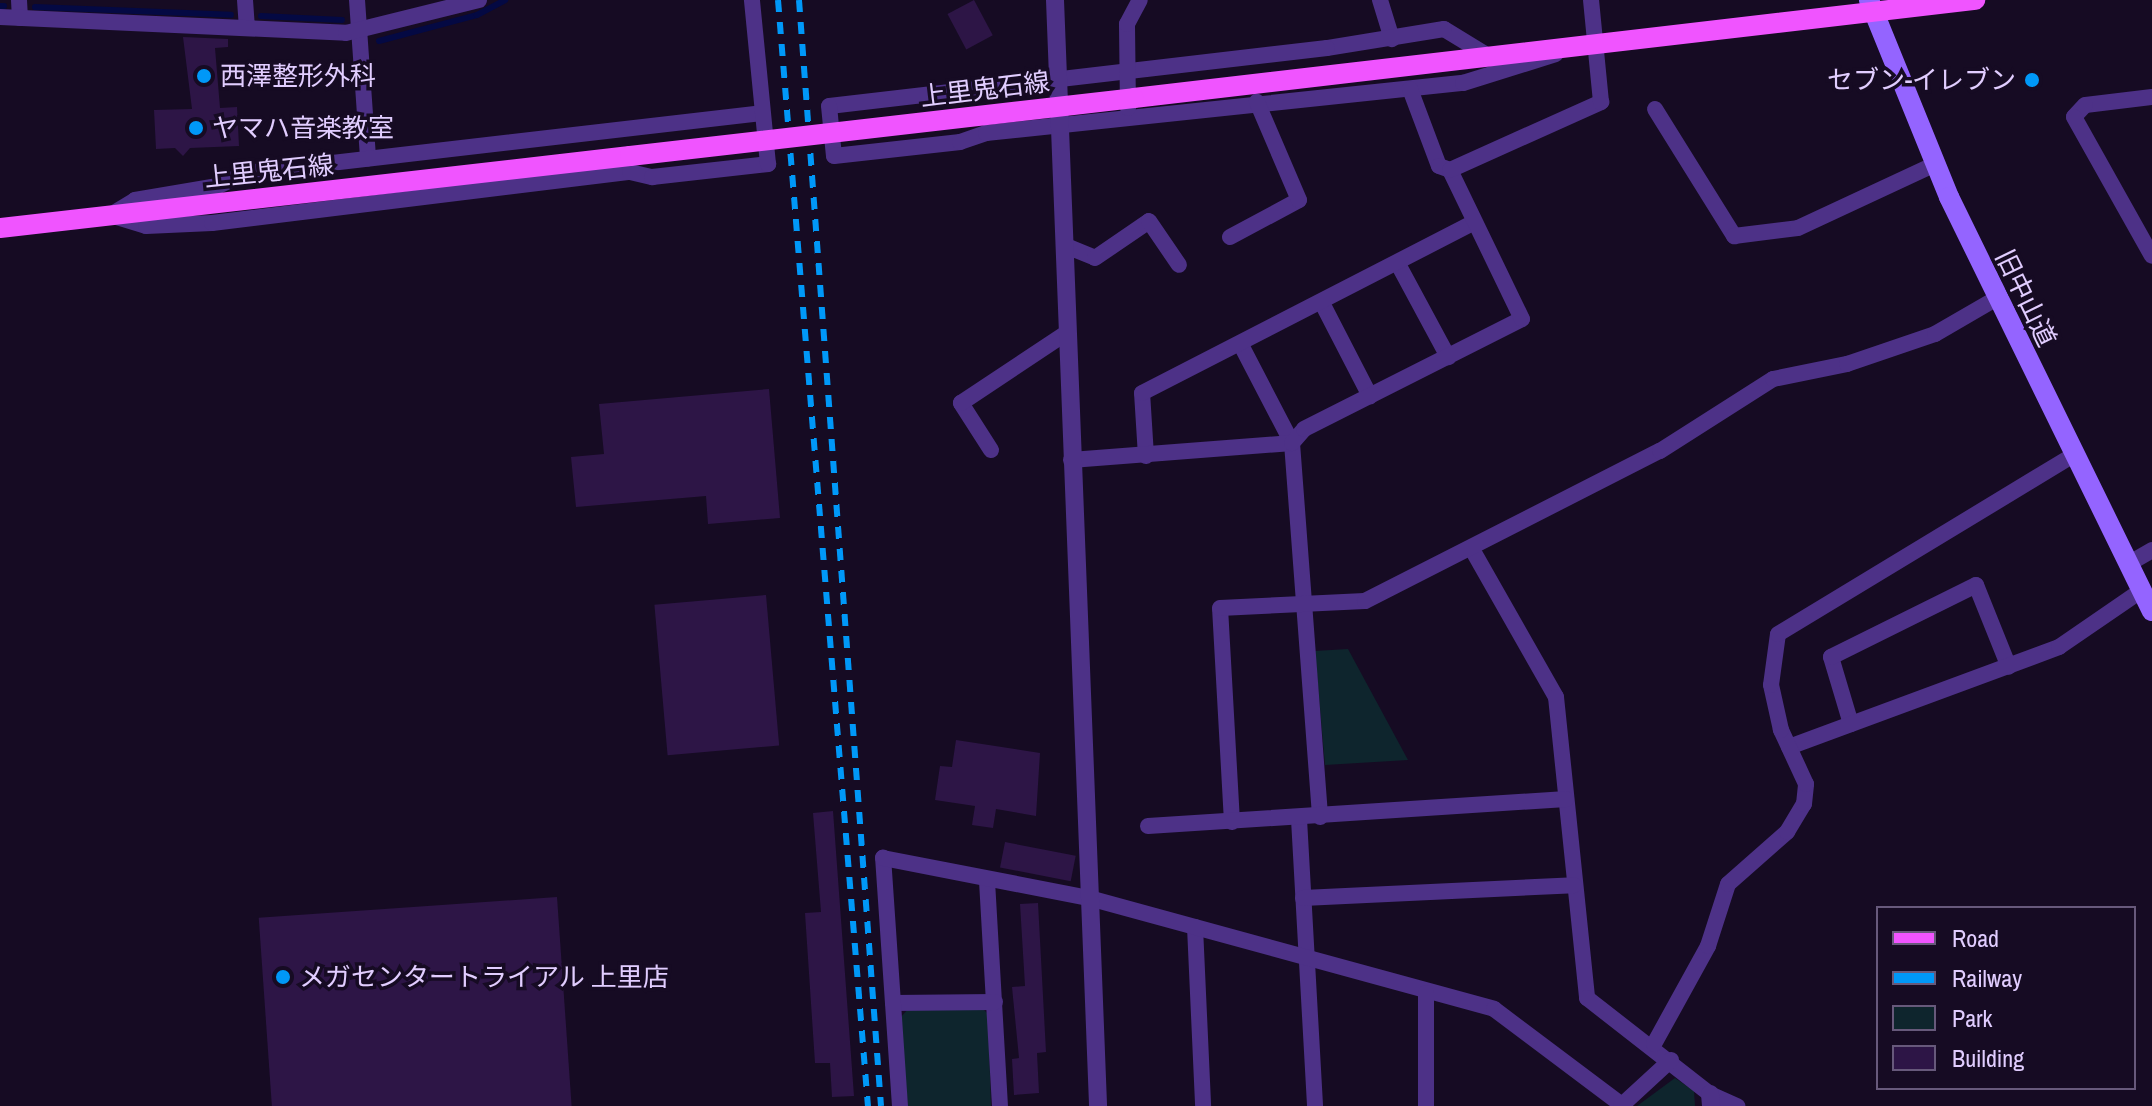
<!DOCTYPE html>
<meta charset="utf-8">
<style>
body{margin:0}
#map{position:relative;width:2152px;height:1106px;overflow:hidden;background:#160b23;font-family:"Archivo Narrow","Noto Sans JP",sans-serif}
div>[style]{position:absolute}
.green>*{inset:0;background:#0e252d}
.stream>*{height:6px;margin:-3px;padding:0 3px;transform-origin:3px;border-radius:3px;background:#040943}
.building>*{inset:0;background:#2d1546;transform-origin:0 0}
.minor>*{height:16px;margin:-8px;padding:0 8px;transform-origin:8px;border-radius:8px;background:#4d3187}
.tertiary>*{height:18px;margin:-9px;padding:0 9px;transform-origin:9px;border-radius:9px;background:#4d3187}
.secondary>*{height:20px;margin:-10px;padding:0 10px;transform-origin:10px;border-radius:10px;background:#9464ff}
.primary>*{height:20px;margin:-10px;padding:0 10px;transform-origin:10px;border-radius:10px;background:#f054ff}
.rail>*{height:6px;margin-top:-3px;transform-origin:0;background:repeating-linear-gradient(90deg,#0098f8 0 12px,transparent 0 22px)}
.primary-bridge>*{height:20px;margin:-10px;padding:0 10px;transform-origin:10px;border-radius:10px;background:#f054ff}
.dots>*{width:22px;height:22px;translate:-50% -50%;box-sizing:border-box;border:4px solid #160b23;border-radius:50%}
span{translate:-50% -50%;white-space:nowrap;text-align:center;line-height:1.15;-webkit-text-stroke:7px #160b23;paint-order:stroke}
.poi-label{font-size:26px;color:#e1cdff}
.left{translate:0 -50%;text-align:left}
.right{translate:-100% -50%;text-align:right}
.street-label{font-size:26px;color:#e1cdff}
.legend{position:absolute;left:1876px;top:906px;width:260px;height:184px;box-sizing:border-box;background:#160b23;border:2px solid #67597b;margin:0;padding:10px 14px;list-style:none;font-size:24px;color:#e1cdff}
.legend li{display:flex;align-items:center;gap:16px;height:40px}
.legend b{width:40px;border:2px solid #67597b}
</style>
<div id="map">
<div class="green">
<i style="clip-path:polygon(1348px 649px,1408px 760px,1325px 765px,1315px 651px)"></i>
<i style="clip-path:polygon(981px 1007px,988px 1014px,991px 1106px,908px 1106px,900px 1018px,909px 1008px)"></i>
<i style="clip-path:polygon(1675px 1078px,1694px 1091px,1695px 1106px,1637px 1106px)"></i>
</div>
<div class="stream">
<i style="left:0;top:6px;width:4px"></i>
<i style="left:35px;top:7px;width:196px;rotate:2.3deg"></i>
<i style="left:261px;top:16px;width:81px;rotate:2.8deg"></i>
<i style="left:379px;top:41px;width:101px;rotate:-14.9deg"></i>
<i style="left:477px;top:15px;width:32px;rotate:-28deg"></i>
</div>
<div class="building">
<i style="left:974px;top:0;width:40px;height:30px;rotate:62deg"></i>
<i style="clip-path:polygon(183px 37px,228px 39px,228px 47px,215px 48px,220px 108px,237px 107px,239px 146px,190px 148px,183px 156px,175px 148px,156px 149px,154px 110px,192px 109px)"></i>
<i style="clip-path:polygon(769px 389px,780px 518px,708px 524px,706px 496px,576px 507px,571px 457px,604px 454px,599px 404px)"></i>
<i style="left:766px;top:595px;width:151px;height:112px;rotate:85deg"></i>
<i style="clip-path:polygon(956px 740px,1040px 753px,1036px 816px,996px 809px,993px 828px,972px 825px,975px 806px,935px 800px,940px 766px,952px 767px)"></i>
<i style="clip-path:polygon(833px 811px,854px 1096px,832px 1097px,830px 1063px,815px 1063px,805px 913px,821px 912px,813px 813px)"></i>
<i style="left:1005px;top:842px;width:72px;height:26px;rotate:11deg"></i>
<i style="left:557px;top:897px;width:210px;height:299px;rotate:86deg"></i>
<i style="clip-path:polygon(1038px 903px,1046px 1052px,1037px 1053px,1039px 1093px,1014px 1095px,1012px 1059px,1019px 1058px,1012px 987px,1025px 986px,1020px 904px)"></i>
</div>
<div class="minor">
<i style="left:19px;top:0;width:18px;rotate:87deg"></i>
<i style="left:245px;top:0;width:28px;rotate:86deg"></i>
<i style="left:357px;top:0;width:159px;rotate:86deg"></i>
<i style="left:1380px;top:0;width:41px;rotate:72.9deg"></i>
<i style="left:0;top:17px;width:346px;rotate:2.6deg"></i>
<i style="left:346px;top:33px;width:137px;rotate:-13.9deg"></i>
<i style="left:1490px;top:57px;width:54px;rotate:-148.7deg"></i>
<i style="left:1444px;top:29px;width:119px;rotate:170.8deg"></i>
<i style="left:1327px;top:48px;width:501px;rotate:173.36deg"></i>
<i style="left:829px;top:106px;width:50px;rotate:84.3deg"></i>
<i style="left:834px;top:156px;width:127px;rotate:-6.3deg"></i>
<i style="left:960px;top:142px;width:28px;rotate:-19deg"></i>
<i style="left:986px;top:133px;width:480px;rotate:-6deg"></i>
<i style="left:1463px;top:83px;width:97px;rotate:-17.3deg"></i>
<i style="left:1410px;top:89px;width:82px;rotate:69.4deg"></i>
<i style="left:1439px;top:166px;width:12px;rotate:20deg"></i>
<i style="left:2152px;top:97px;width:67px;rotate:173.2deg"></i>
<i style="left:2085px;top:105px;width:16px;rotate:133deg"></i>
<i style="left:2074px;top:117px;width:159px;rotate:60.7deg"></i>
<i style="left:1128px;top:108px;width:84px;rotate:-90.7deg"></i>
<i style="left:1127px;top:24px;width:27px;rotate:-62deg"></i>
<i style="left:1655px;top:109px;width:150px;rotate:58.1deg"></i>
<i style="left:1734px;top:236px;width:64px;rotate:-7.1deg"></i>
<i style="left:1798px;top:228px;width:151px;rotate:-25deg"></i>
<i style="left:112px;top:214px;width:27px;rotate:-31deg"></i>
<i style="left:135px;top:200px;width:84px;rotate:-9.6deg"></i>
<i style="left:218px;top:186px;width:31px;rotate:-25deg"></i>
<i style="left:246px;top:173px;width:519px;rotate:-6.63deg"></i>
<i style="left:117px;top:217px;width:30px;rotate:17deg"></i>
<i style="left:146px;top:226px;width:66px;rotate:-2.6deg"></i>
<i style="left:212px;top:223px;width:421px;rotate:-7deg"></i>
<i style="left:630px;top:172px;width:23px;rotate:13deg"></i>
<i style="left:652px;top:177px;width:117px;rotate:-6.4deg"></i>
<i style="left:768px;top:164px;width:165px;rotate:-95.6deg"></i>
<i style="left:1230px;top:237px;width:78px;rotate:-28.2deg"></i>
<i style="left:1299px;top:200px;width:107px;rotate:-113.2deg"></i>
<i style="left:1066px;top:246px;width:31px;rotate:22deg"></i>
<i style="left:1095px;top:258px;width:65px;rotate:-34.4deg"></i>
<i style="left:1149px;top:221px;width:53px;rotate:55.7deg"></i>
<i style="left:1398px;top:264px;width:106px;rotate:61.7deg"></i>
<i style="left:1322px;top:303px;width:105px;rotate:62.7deg"></i>
<i style="left:1241px;top:345px;width:110px;rotate:62.5deg"></i>
<i style="left:1292px;top:443px;width:375px;rotate:85.7deg"></i>
<i style="left:991px;top:450px;width:56px;rotate:-122.6deg"></i>
<i style="left:961px;top:403px;width:128px;rotate:-33.6deg"></i>
<i style="left:1146px;top:456px;width:63px;rotate:-93.6deg"></i>
<i style="left:1142px;top:393px;width:372px;rotate:-27.2deg"></i>
<i style="left:1071px;top:460px;width:222px;rotate:-4.4deg"></i>
<i style="left:1292px;top:443px;width:18px;rotate:-49deg"></i>
<i style="left:1304px;top:429px;width:244px;rotate:-26.8deg"></i>
<i style="left:1522px;top:319px;width:165px;rotate:-115.8deg"></i>
<i style="left:1450px;top:170px;width:166px;rotate:-24.2deg"></i>
<i style="left:1601px;top:102px;width:102px;rotate:-95.6deg"></i>
<i style="left:1473px;top:551px;width:168px;rotate:60.4deg"></i>
<i style="left:1556px;top:697px;width:303px;rotate:84.1deg"></i>
<i style="left:1587px;top:998px;width:156px;rotate:38deg"></i>
<i style="left:1710px;top:1094px;width:30px;rotate:24deg"></i>
<i style="left:2128px;top:564px;width:28px;rotate:-30deg"></i>
<i style="left:1851px;top:724px;width:70px;rotate:-106.6deg"></i>
<i style="left:1831px;top:657px;width:162px;rotate:-26.4deg"></i>
<i style="left:1976px;top:585px;width:88px;rotate:68.1deg"></i>
<i style="left:1789px;top:747px;width:288px;rotate:-20.3deg"></i>
<i style="left:2059px;top:647px;width:101px;rotate:-34.5deg"></i>
<i style="left:1299px;top:819px;width:287px;rotate:86.8deg"></i>
<i style="left:1232px;top:822px;width:214px;rotate:-93.2deg"></i>
<i style="left:1220px;top:608px;width:145px;rotate:-2.8deg"></i>
<i style="left:1365px;top:601px;width:331px;rotate:-27deg"></i>
<i style="left:1660px;top:451px;width:134px;rotate:-32.5deg"></i>
<i style="left:1773px;top:379px;width:76px;rotate:-11.5deg"></i>
<i style="left:1847px;top:364px;width:93px;rotate:-18.8deg"></i>
<i style="left:1935px;top:334px;width:72px;rotate:-30.1deg"></i>
<i style="left:1148px;top:826px;width:419px;rotate:-3.7deg"></i>
<i style="left:987px;top:881px;width:225px;rotate:86.7deg"></i>
<i style="left:1303px;top:898px;width:271px;rotate:-2.7deg"></i>
<i style="left:1195px;top:927px;width:179px;rotate:87.4deg"></i>
<i style="left:893px;top:1003px;width:102px;rotate:-0.6deg"></i>
<i style="left:1654px;top:1044px;width:112px;rotate:-61.1deg"></i>
<i style="left:1708px;top:946px;width:65px;rotate:-72.1deg"></i>
<i style="left:1728px;top:884px;width:79px;rotate:-41.4deg"></i>
<i style="left:1787px;top:832px;width:33px;rotate:-59deg"></i>
<i style="left:1804px;top:804px;width:20px;rotate:-84deg"></i>
<i style="left:1806px;top:784px;width:60px;rotate:-114.8deg"></i>
<i style="left:1781px;top:730px;width:46px;rotate:-102.5deg"></i>
<i style="left:1771px;top:685px;width:51px;rotate:-82.2deg"></i>
<i style="left:1778px;top:634px;width:346px;rotate:-31.2deg"></i>
<i style="left:900px;top:1106px;width:249px;rotate:-93.9deg"></i>
<i style="left:883px;top:858px;width:210px;rotate:11deg"></i>
<i style="left:1089px;top:898px;width:420px;rotate:15.3deg"></i>
<i style="left:1494px;top:1009px;width:161px;rotate:36.9deg"></i>
<i style="left:1426px;top:1106px;width:113px;rotate:-90deg"></i>
<i style="left:1621px;top:1106px;width:68px;rotate:-42.6deg"></i>
</div>
<div class="tertiary">
<i style="left:1055px;top:0;width:1107px;rotate:87.77deg"></i>
<i style="left:1710px;top:1094px;width:12px;rotate:85deg"></i>
</div>
<div class="secondary">
<i style="left:1869px;top:0;width:213px;rotate:67.9deg"></i>
<i style="left:1949px;top:197px;width:461px;rotate:63.9deg"></i>
</div>
<div class="primary">
<i style="left:1134px;top:98px;width:847px;rotate:-6.65deg"></i>
<i style="left:0;top:228px;width:634px;rotate:-6.52deg"></i>
</div>
<div class="rail">
<i style="left:778px;top:0;width:1110px;rotate:85.35deg"></i>
<i style="left:799px;top:0;width:1109px;rotate:85.76deg"></i>
</div>
<div class="primary-bridge">
<i style="left:630px;top:156px;width:507px;rotate:-6.56deg"></i>
</div>
<div class="dots">
<i style="left:204px;top:76px;background:#0098f8"></i>
<i style="left:2032px;top:80px;background:#0098f8"></i>
<i style="left:196px;top:128px;background:#0098f8"></i>
<i style="left:283px;top:977px;background:#0098f8"></i>
</div>
<div class="poi-label">
<span class="left" style="left:220px;top:76px">西澤整形外科</span>
<span class="right" style="left:2016px;top:80px">セブン-イレブン</span>
<span class="left" style="left:212px;top:128px">ヤマハ音楽教室</span>
<span class="left" style="left:299px;top:977px">メガセンタートライアル 上里店</span>
</div>
<div class="street-label">
<span style="left:985px;top:89px;rotate:-7deg">上里鬼石線</span>
<span style="left:269px;top:171px;rotate:-6deg">上里鬼石線</span>
<span style="left:2026px;top:298px;rotate:64deg">旧中山道</span>
</div>
<ul class="legend">
<li><b style="height:10px;background:#f054ff"></b>Road</li>
<li><b style="height:10px;background:#0098f8"></b>Railway</li>
<li><b style="height:22px;background:#0e252d"></b>Park</li>
<li><b style="height:22px;background:#2d1546"></b>Building</li>
</ul>
</div>
